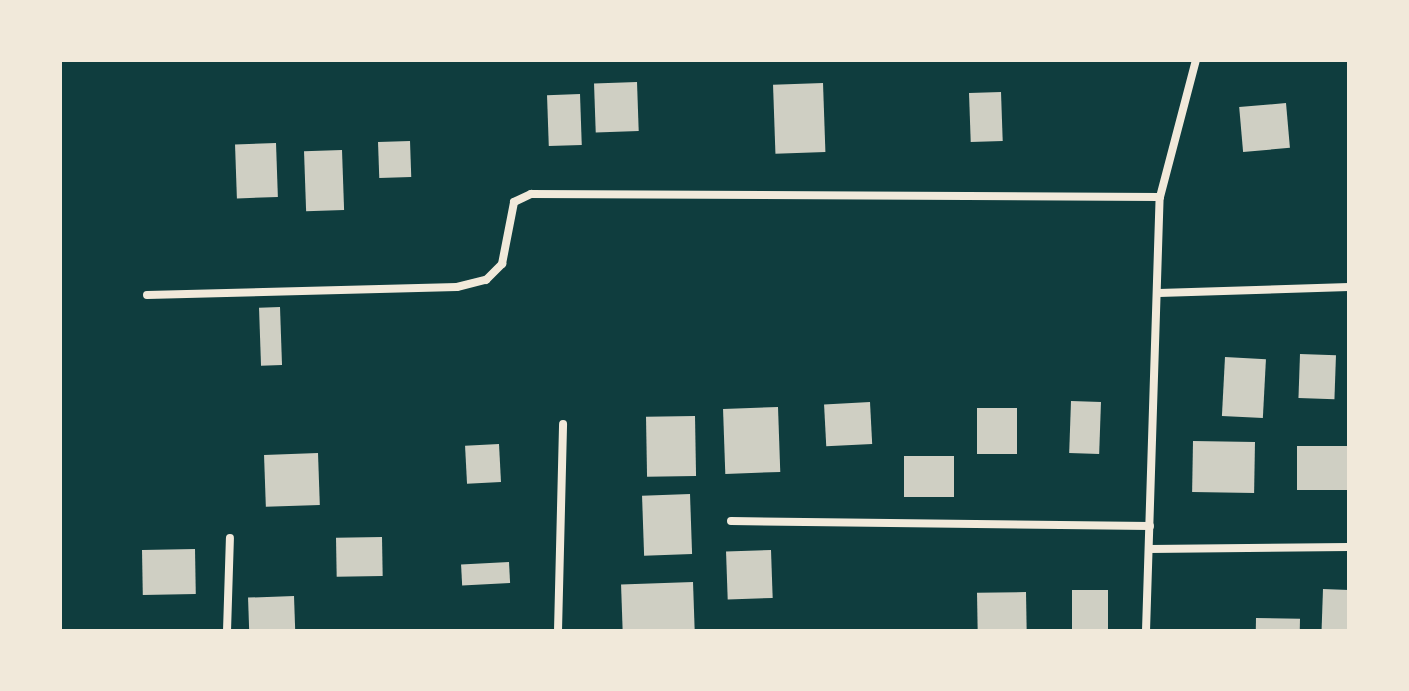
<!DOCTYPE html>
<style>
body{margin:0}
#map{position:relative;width:1409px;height:691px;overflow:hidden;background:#0f3d3e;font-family:"Golos Text",sans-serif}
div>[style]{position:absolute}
.building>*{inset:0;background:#cfcfc3;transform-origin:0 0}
.minor>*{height:8px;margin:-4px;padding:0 4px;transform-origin:4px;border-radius:4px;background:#f1e9da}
span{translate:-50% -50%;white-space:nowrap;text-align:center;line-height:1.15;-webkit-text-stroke:8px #f1e9da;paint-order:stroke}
.frame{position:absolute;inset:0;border:62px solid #f1e9da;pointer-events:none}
</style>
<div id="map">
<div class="building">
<i style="left:637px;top:82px;width:49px;height:43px;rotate:88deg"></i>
<i style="left:823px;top:83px;width:69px;height:50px;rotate:88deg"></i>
<i style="left:1001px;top:92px;width:49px;height:32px;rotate:88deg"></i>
<i style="left:580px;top:94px;width:51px;height:33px;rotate:88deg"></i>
<i style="left:1286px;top:103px;width:45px;height:47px;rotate:85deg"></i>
<i style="left:410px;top:141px;width:36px;height:32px;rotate:88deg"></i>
<i style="left:276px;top:143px;width:54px;height:41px;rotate:88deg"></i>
<i style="left:342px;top:150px;width:60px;height:38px;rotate:88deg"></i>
<i style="left:280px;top:307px;width:58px;height:21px;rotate:88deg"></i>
<i style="left:1300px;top:354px;width:36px;height:44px;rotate:2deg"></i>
<i style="left:1225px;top:357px;width:41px;height:59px;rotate:3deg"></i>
<i style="left:1071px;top:401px;width:30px;height:52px;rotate:2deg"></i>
<i style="left:870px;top:402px;width:42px;height:46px;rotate:87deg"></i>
<i style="left:778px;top:407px;width:65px;height:55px;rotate:88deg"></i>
<i style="left:977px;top:408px;width:40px;height:46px"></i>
<i style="left:695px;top:416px;width:60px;height:49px;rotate:89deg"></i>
<i style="left:1193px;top:441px;width:62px;height:51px;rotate:1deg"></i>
<i style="left:499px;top:444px;width:38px;height:34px;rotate:87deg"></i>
<i style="left:1297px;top:446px;width:50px;height:44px"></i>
<i style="left:318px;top:453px;width:52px;height:54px;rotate:88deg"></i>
<i style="left:904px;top:456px;width:50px;height:41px"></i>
<i style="left:690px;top:494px;width:60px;height:48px;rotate:88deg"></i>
<i style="left:382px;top:537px;width:39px;height:46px;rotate:89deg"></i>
<i style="left:195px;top:549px;width:45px;height:53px;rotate:89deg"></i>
<i style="left:771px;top:550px;width:48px;height:45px;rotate:88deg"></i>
<i style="left:509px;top:562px;width:21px;height:48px;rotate:87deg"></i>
<i style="left:693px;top:582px;width:49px;height:72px;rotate:88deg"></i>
<i style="left:1323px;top:589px;width:26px;height:42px;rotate:2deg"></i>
<i style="left:1072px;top:590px;width:36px;height:41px"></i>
<i style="left:1026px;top:592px;width:39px;height:49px;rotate:89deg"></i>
<i style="left:294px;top:596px;width:35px;height:46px;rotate:88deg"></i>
<i style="left:1256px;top:618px;width:44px;height:13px;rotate:1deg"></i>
</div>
<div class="minor">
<i style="left:1159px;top:293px;width:190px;rotate:-1.8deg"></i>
<i style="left:147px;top:295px;width:310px;rotate:-1.5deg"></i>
<i style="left:457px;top:287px;width:30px;rotate:-14deg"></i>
<i style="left:486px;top:280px;width:23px;rotate:-45deg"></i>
<i style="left:502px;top:264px;width:63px;rotate:-79deg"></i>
<i style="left:514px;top:202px;width:19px;rotate:-25deg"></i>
<i style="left:531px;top:194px;width:629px;rotate:0.27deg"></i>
<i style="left:731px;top:521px;width:419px;rotate:0.7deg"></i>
<i style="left:1149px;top:549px;width:200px;rotate:-0.6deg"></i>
<i style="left:227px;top:631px;width:93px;rotate:-88.2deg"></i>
<i style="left:558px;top:631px;width:207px;rotate:-88.6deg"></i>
<i style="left:1146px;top:631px;width:434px;rotate:-88.2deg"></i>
<i style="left:1160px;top:197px;width:142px;rotate:-75.3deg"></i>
</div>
<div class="frame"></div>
</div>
